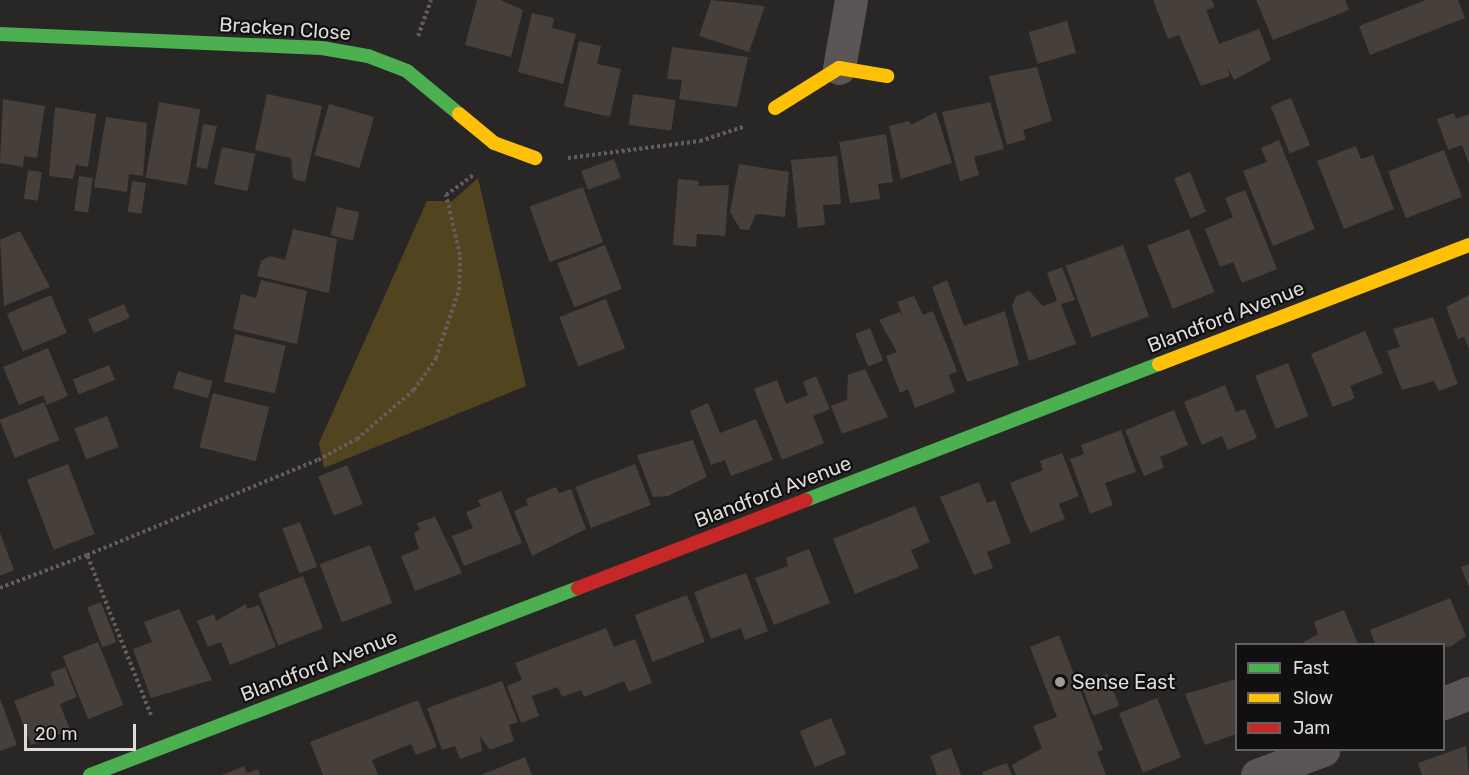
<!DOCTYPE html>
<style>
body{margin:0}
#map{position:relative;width:1469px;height:775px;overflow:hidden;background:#292726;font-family:Rubik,sans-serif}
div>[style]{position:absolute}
.green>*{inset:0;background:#534420}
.building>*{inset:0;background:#463f3a;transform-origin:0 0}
.path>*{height:4px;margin-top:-2px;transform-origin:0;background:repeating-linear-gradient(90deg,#625e5e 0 3px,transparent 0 6px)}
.street>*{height:33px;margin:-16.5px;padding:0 16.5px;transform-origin:16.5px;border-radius:16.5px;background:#5b5455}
.fast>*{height:14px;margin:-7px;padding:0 7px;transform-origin:7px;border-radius:7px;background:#4caf50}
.slow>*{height:14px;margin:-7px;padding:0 7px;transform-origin:7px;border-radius:7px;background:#ffc107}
.jam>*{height:14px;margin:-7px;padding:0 7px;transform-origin:7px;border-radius:7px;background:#c62828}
.dots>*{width:16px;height:16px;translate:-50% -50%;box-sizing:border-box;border:3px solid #110f0f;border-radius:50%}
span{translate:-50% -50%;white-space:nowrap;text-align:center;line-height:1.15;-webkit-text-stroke:4.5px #110f0f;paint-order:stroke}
.street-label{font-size:20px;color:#dedcdb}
.poi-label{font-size:20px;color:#dedcdb}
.left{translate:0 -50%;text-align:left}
.legend{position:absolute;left:1235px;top:643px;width:210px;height:108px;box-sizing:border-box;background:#110f0f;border:2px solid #636161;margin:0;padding:8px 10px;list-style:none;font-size:18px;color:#dedcdb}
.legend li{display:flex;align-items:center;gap:12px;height:30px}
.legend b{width:30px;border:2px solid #636161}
.scale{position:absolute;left:24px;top:724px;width:112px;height:27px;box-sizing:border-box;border:3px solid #dedcdb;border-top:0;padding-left:8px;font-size:18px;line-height:21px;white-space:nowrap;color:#dedcdb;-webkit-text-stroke:4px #110f0f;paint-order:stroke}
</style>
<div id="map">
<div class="green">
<i style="clip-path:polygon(478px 178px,526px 386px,324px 468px,319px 443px,427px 201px,452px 201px)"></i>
</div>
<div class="building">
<i style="clip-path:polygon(477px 0,500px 0,523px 10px,511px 57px,465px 45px)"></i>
<i style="clip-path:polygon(711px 0,765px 6px,749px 52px,699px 36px)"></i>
<i style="clip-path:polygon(1153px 0,1212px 0,1215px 7px,1206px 10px,1219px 44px,1259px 29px,1271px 60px,1234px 80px,1227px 66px,1230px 76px,1201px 86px,1179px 35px,1168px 39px)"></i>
<i style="clip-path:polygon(1256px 0,1345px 0,1349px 10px,1273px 40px)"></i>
<i style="clip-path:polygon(1426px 0,1458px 0,1465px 18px,1370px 55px,1359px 26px)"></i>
<i style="clip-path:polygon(532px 13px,554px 18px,552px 28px,576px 34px,563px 84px,518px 72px)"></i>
<i style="left:1067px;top:21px;width:33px;height:40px;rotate:74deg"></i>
<i style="clip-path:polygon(579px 41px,601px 46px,597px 64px,621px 69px,610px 117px,564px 106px)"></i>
<i style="clip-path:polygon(672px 47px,748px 57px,737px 107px,679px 99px,682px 80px,667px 79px)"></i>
<i style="clip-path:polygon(1037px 67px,1052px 121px,1023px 130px,1026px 139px,1007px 145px,989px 76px)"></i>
<i style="clip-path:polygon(267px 94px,322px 106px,305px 182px,293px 179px,291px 158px,255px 150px)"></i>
<i style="left:633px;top:94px;width:43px;height:31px;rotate:8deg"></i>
<i style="left:1291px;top:98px;width:51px;height:22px;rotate:68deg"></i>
<i style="clip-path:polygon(3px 99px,45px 106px,37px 158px,24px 156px,23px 167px,0 163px)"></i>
<i style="left:159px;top:102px;width:42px;height:77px;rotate:10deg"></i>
<i style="clip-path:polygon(990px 102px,1004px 149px,974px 157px,979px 175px,960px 181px,942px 112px)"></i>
<i style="left:329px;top:104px;width:47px;height:53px;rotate:16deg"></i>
<i style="clip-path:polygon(55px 107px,96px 114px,88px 167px,76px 165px,73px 179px,49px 176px)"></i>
<i style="clip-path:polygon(936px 112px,952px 163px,901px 179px,889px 126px,909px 121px,911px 125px)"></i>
<i style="clip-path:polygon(1454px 113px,1456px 119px,1469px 114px,1469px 164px,1462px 145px,1448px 150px,1437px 119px)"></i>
<i style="clip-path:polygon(106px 117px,147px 123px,143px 176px,129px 174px,127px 192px,94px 187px)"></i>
<i style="clip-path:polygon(203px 124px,217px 126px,207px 169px,196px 167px)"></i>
<i style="clip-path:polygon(886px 134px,893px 182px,878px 184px,880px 199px,850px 203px,839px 142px)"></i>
<i style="clip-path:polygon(1279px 140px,1315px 229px,1273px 246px,1243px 171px,1267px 162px,1261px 148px)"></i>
<i style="clip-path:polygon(1356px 146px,1361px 159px,1373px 155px,1394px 209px,1344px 229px,1317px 161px)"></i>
<i style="left:222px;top:147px;width:34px;height:38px;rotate:12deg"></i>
<i style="left:1444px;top:150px;width:50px;height:60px;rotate:69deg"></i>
<i style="clip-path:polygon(837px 156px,841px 204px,823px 205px,825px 225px,798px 228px,791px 160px)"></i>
<i style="left:614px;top:159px;width:20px;height:35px;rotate:70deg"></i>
<i style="clip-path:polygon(739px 164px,789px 172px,785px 217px,756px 214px,749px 230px,740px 229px,730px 212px)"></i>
<i style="left:28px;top:170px;width:14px;height:29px;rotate:8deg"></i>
<i style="left:1190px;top:172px;width:43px;height:17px;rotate:68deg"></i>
<i style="left:79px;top:176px;width:14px;height:35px;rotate:8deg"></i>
<i style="clip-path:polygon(678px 179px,699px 181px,698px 186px,729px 185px,725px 236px,697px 234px,696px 247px,673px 245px)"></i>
<i style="left:132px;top:181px;width:14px;height:31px;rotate:8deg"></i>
<i style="left:583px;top:187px;width:59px;height:57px;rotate:70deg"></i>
<i style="clip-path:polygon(1245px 190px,1277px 269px,1242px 283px,1233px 262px,1220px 267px,1205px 229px,1233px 217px,1225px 198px)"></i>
<i style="left:337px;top:207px;width:23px;height:29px;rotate:13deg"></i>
<i style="clip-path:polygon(293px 229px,337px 239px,329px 293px,257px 276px,261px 261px,270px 256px,285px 260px)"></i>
<i style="left:1189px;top:229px;width:68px;height:45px;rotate:68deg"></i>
<i style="clip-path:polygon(20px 231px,50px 287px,4px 306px,0 240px)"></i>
<i style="left:605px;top:245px;width:47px;height:51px;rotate:69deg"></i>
<i style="left:1123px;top:245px;width:76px;height:61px;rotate:70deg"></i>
<i style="clip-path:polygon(1062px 267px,1075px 300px,1061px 304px,1076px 344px,1029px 361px,1012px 306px,1016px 296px,1029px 291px,1043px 306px,1057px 301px,1047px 273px)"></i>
<i style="clip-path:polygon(261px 280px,307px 291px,297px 344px,233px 329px,241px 294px,256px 298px)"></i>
<i style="clip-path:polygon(947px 280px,964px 326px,1005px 311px,1019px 365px,967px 382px,932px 287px)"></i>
<i style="left:51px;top:295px;width:41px;height:48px;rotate:67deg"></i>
<i style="clip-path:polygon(1469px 295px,1469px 349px,1464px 337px,1458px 339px,1446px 307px)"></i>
<i style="clip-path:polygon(914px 296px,923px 315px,933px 311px,957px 371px,949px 375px,955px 392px,915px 408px,908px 389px,900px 393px,886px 356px,897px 352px,879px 320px,900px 312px,904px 318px,897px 302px)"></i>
<i style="left:606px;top:299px;width:53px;height:50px;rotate:69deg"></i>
<i style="left:124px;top:304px;width:15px;height:39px;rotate:67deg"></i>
<i style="clip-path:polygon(1433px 317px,1458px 384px,1439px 391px,1434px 381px,1402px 390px,1387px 351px,1400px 347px,1393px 329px)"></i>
<i style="left:870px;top:328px;width:35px;height:16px;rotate:68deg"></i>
<i style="clip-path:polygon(1365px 331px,1383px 373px,1350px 386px,1355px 398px,1333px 407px,1311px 354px)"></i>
<i style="left:235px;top:334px;width:52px;height:49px;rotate:13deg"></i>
<i style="clip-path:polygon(48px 348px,68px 396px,47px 405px,43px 395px,19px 405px,3px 367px)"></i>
<i style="left:1288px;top:363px;width:57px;height:35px;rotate:69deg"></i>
<i style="left:109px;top:365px;width:16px;height:39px;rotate:68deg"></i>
<i style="clip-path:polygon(865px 369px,888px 417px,842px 434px,831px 406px,847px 400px,848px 375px)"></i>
<i style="left:178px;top:371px;width:36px;height:18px;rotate:16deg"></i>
<i style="clip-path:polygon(816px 376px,830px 409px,813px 416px,824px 443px,782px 460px,754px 389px,777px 380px,786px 404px,808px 395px,803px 382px)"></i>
<i style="clip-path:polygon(1225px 385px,1236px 412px,1245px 409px,1257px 438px,1228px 450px,1222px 436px,1202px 445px,1184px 402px)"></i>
<i style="left:213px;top:393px;width:58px;height:56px;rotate:14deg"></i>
<i style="left:44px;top:402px;width:41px;height:48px;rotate:68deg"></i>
<i style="clip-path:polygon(708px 403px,720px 433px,756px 419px,773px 460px,731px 476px,725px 460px,711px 465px,690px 411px)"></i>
<i style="clip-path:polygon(1174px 410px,1188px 445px,1160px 457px,1164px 468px,1144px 476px,1125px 430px)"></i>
<i style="left:107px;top:416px;width:33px;height:35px;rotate:69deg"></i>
<i style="clip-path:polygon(1121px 430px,1136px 472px,1105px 483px,1113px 505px,1090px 514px,1070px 459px,1084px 454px,1081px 445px)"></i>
<i style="clip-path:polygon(693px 440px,707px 477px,668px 496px,653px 497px,637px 455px)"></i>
<i style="clip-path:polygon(1062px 453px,1079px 496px,1059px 504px,1065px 519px,1030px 533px,1010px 483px,1043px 470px,1040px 461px)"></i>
<i style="left:68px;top:464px;width:75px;height:44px;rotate:69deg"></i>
<i style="left:635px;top:464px;width:44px;height:64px;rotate:69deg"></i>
<i style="left:347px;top:465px;width:42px;height:31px;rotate:68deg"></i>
<i style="clip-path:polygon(979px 482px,987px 503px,995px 500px,1011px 543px,987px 552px,993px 568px,974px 575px,940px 497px)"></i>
<i style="clip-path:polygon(556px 487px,559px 493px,571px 489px,586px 529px,532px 556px,514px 511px,528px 505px,526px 499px)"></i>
<i style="clip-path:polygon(501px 491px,522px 543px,464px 566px,452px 536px,473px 528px,466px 512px,481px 506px,478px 500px)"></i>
<i style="clip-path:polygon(915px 506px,930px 542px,911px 550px,919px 568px,855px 594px,833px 539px)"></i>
<i style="clip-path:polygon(435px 517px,462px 573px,415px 591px,401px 556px,419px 549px,414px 533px,420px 530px,417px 523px)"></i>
<i style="left:300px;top:522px;width:48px;height:19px;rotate:69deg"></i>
<i style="clip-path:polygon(0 533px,14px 570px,0 576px)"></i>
<i style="left:370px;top:545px;width:62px;height:54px;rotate:69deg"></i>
<i style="clip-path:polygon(809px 549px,830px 603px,774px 625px,755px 578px,788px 566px,786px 558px)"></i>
<i style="clip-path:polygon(1469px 564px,1469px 587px,1461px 567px)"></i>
<i style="clip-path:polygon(746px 573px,768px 631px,745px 640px,741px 628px,711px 639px,694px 592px)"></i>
<i style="left:303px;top:576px;width:56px;height:48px;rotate:69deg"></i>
<i style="left:687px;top:595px;width:50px;height:56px;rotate:69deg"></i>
<i style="clip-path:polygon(1450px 598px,1466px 636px,1450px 647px,1375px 644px,1370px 630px)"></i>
<i style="left:101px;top:602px;width:43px;height:15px;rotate:69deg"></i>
<i style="clip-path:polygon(246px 604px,247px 609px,259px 605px,276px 647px,230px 665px,221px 642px,208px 647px,197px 621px,214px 614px,216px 621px)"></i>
<i style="clip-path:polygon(179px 609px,212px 680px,151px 698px,133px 649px,152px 642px,144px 622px)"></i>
<i style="clip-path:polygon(1344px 610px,1358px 644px,1300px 644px,1318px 634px,1314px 622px)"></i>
<i style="clip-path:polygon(606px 628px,614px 647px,635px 639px,652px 683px,629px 692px,624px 681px,584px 697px,581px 690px,562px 697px,558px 687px,532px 696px,539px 716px,521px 723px,507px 686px,522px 680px,515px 663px)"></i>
<i style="clip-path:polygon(1059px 635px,1103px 750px,1097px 752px,1106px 775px,1016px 775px,1012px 765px,1042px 748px,1033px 726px,1057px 717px,1030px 647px)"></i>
<i style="left:98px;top:642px;width:68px;height:38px;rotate:68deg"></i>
<i style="clip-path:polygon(65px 667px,77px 697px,60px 704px,70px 730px,31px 745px,14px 701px,55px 685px,50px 673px)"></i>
<i style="left:1107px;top:674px;width:34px;height:28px;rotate:69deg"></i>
<i style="clip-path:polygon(1236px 679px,1236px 734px,1205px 745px,1185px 694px)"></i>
<i style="clip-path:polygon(502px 681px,518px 722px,509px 725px,514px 741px,490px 750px,480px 736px,482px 751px,460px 759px,455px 746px,442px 750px,427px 708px)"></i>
<i style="clip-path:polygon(0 698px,17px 745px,0 751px)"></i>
<i style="left:1157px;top:698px;width:64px;height:41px;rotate:68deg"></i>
<i style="clip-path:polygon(418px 700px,437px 747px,416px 755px,411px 744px,372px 760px,378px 775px,323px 775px,310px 742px)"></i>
<i style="left:831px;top:718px;width:39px;height:34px;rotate:67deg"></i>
<i style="clip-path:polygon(1466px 746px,1469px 775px,1422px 775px,1418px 763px)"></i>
<i style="clip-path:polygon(951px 748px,961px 775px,937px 775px,930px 756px)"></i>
<i style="clip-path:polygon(525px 757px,532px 775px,481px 775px)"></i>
<i style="clip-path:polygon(1007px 763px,1012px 775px,983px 775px,982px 772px)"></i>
<i style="clip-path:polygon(244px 766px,247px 773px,258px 769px,260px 775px,222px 775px)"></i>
</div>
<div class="path">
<i style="left:418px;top:36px;width:38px;rotate:-70deg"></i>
<i style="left:568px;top:158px;width:133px;rotate:-7.3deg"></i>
<i style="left:700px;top:141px;width:48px;rotate:-18.1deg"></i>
<i style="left:0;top:588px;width:93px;rotate:-20.8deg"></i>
<i style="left:151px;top:715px;width:172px;rotate:-111.8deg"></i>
<i style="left:87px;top:555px;width:250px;rotate:-22.4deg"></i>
<i style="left:318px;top:460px;width:44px;rotate:-28.3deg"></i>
<i style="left:357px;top:439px;width:75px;rotate:-40.7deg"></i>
<i style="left:414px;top:390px;width:39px;rotate:-55deg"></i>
<i style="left:436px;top:358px;width:72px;rotate:-71.3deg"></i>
<i style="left:459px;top:290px;width:35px;rotate:-88deg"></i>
<i style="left:460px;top:255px;width:62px;rotate:-103.1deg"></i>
<i style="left:446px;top:195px;width:36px;rotate:-36deg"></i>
</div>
<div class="street">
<i style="left:839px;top:68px;width:69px;rotate:-80deg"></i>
<i style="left:1444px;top:703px;width:27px;rotate:-22deg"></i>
<i style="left:1257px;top:775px;width:71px;rotate:-20.7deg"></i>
</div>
<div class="fast">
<i style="left:0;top:34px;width:322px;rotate:2.5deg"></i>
<i style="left:322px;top:48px;width:47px;rotate:9.9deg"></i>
<i style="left:368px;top:56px;width:42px;rotate:21deg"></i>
<i style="left:407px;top:71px;width:67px;rotate:39.6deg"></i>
<i style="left:806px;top:500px;width:378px;rotate:-21.1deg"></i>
<i style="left:90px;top:775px;width:523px;rotate:-20.97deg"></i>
</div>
<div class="slow">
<i style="left:775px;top:108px;width:75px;rotate:-32deg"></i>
<i style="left:839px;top:68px;width:49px;rotate:9.5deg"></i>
<i style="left:459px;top:114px;width:45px;rotate:39.6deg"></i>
<i style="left:494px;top:143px;width:44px;rotate:20.1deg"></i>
<i style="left:1159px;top:364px;width:332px;rotate:-21deg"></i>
</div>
<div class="jam">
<i style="left:578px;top:588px;width:244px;rotate:-21.1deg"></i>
</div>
<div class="dots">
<i style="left:1060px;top:682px;background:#9f9d9c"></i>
</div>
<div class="street-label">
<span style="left:285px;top:29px;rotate:4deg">Bracken Close</span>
<span style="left:1226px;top:317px;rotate:-21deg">Blandford Avenue</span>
<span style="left:773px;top:492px;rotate:-21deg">Blandford Avenue</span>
<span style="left:319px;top:666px;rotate:-21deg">Blandford Avenue</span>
</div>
<div class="poi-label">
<span class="left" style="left:1072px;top:682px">Sense East</span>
</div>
<ul class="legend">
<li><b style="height:8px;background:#4caf50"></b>Fast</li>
<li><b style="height:8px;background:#ffc107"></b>Slow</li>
<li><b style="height:8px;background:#c62828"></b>Jam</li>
</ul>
<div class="scale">20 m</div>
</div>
